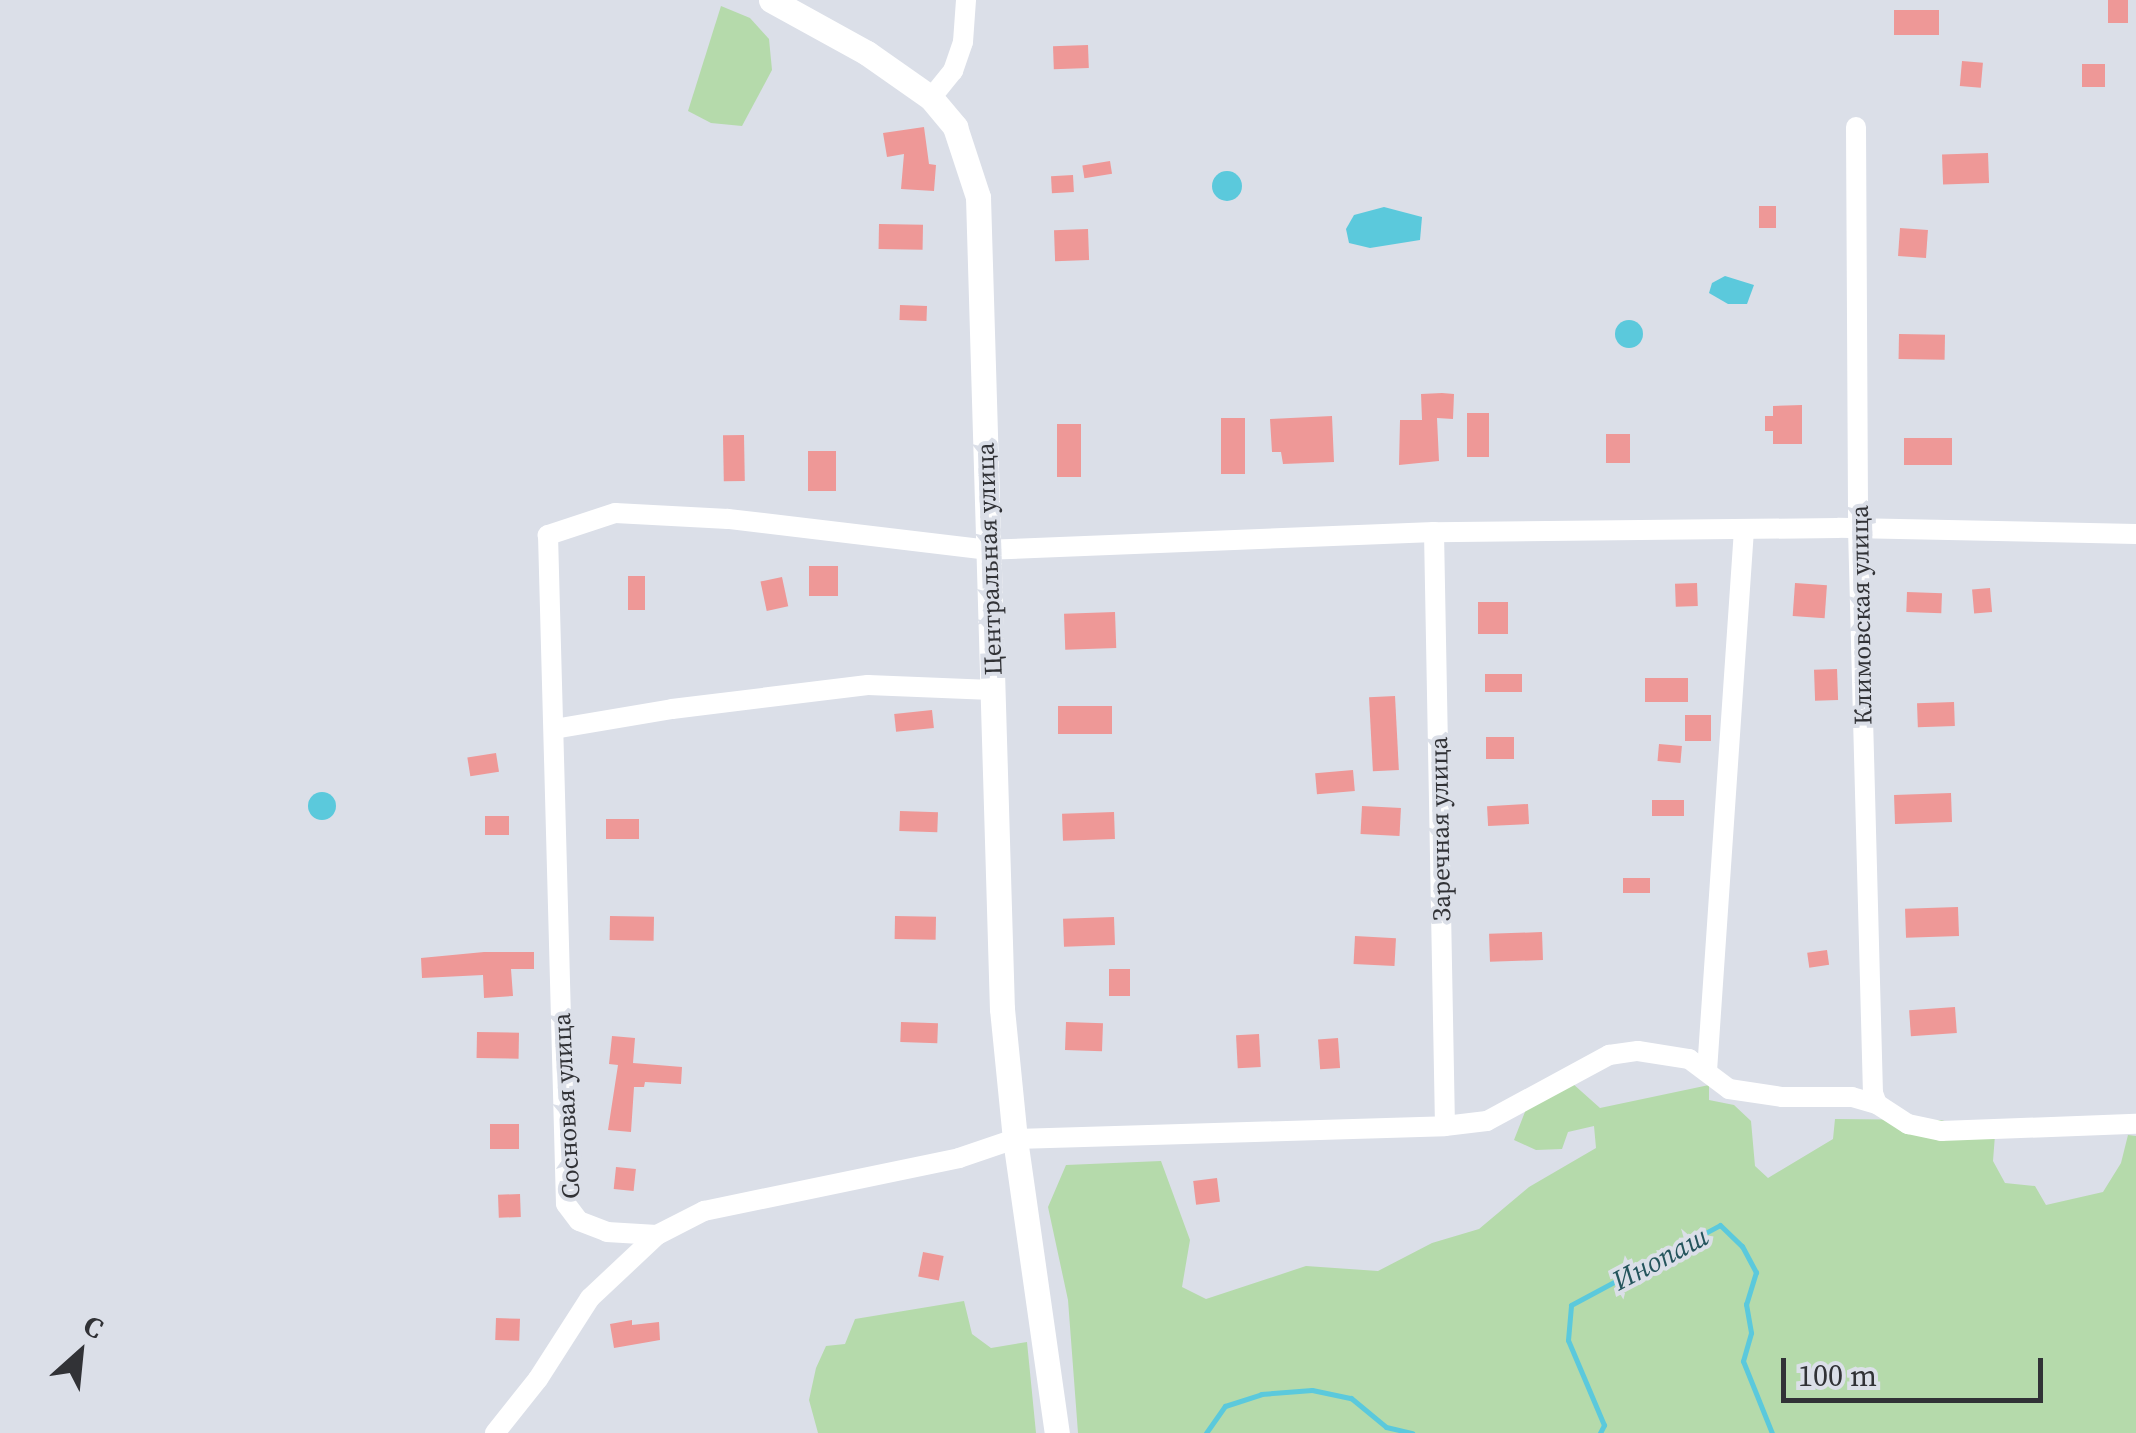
<!DOCTYPE html>
<meta charset="utf-8">
<style>
body{margin:0}
#map{position:relative;width:2136px;height:1433px;overflow:hidden;background:#dbdfe8;font-family:"Source Serif 4",serif}
div>[style]{position:absolute}
.green>*{inset:0;background:#b5daab}
.water>*{inset:0;background:#5bc9dc}
.round{border-radius:50%}
.stream>*{height:5px;margin:-2.5px;padding:0 2.5px;transform-origin:2.5px;border-radius:2.5px;background:#5bc9dc}
.building>*{inset:0;background:#ee9897;transform-origin:0 0}
.minor>*{height:20px;margin:-10px;padding:0 10px;transform-origin:10px;border-radius:10px;background:#fff}
.tertiary>*{height:25px;margin:-12.5px;padding:0 12.5px;transform-origin:12.5px;border-radius:12.5px;background:#fff}
span{translate:-50% -50%;white-space:nowrap;text-align:center;line-height:1.15;-webkit-text-stroke:8px #dbdfe8;paint-order:stroke}
.street-label{font-size:25px;color:#313236}
.water-label{font-size:28px;color:#24545c;font-style:italic}
.north{position:absolute;left:30px;top:1303px;width:100px;height:100px;-webkit-text-stroke:8px #dbdfe8;paint-order:stroke;rotate:27deg;font-size:28px;font-weight:700;line-height:40px;text-align:center;color:#313236}
.north::after{content:'';display:block;margin:auto;width:35px;height:45px;background:#313236;clip-path:polygon(50% 0,100% 100%,50% 72%,0 100%)}
.scale{position:absolute;left:1781px;top:1358px;width:262px;height:45px;box-sizing:border-box;border:5px solid #313236;border-top:0;padding-left:12px;font-size:30px;line-height:35px;white-space:nowrap;color:#313236;-webkit-text-stroke:8px #dbdfe8;paint-order:stroke}
</style>
<div id="map">
<div class="green">
<i style="clip-path:polygon(721px 6px,750px 18px,769px 39px,772px 70px,742px 126px,711px 123px,688px 111px)"></i>
<i style="clip-path:polygon(1572px 1083px,1600px 1108px,1709px 1085px,1709px 1100px,1734px 1105px,1751px 1121px,1755px 1166px,1768px 1178px,1833px 1139px,1835px 1119px,1941px 1120px,1995px 1135px,1993px 1161px,2005px 1183px,2035px 1186px,2046px 1205px,2103px 1192px,2121px 1163px,2128px 1135px,2136px 1136px,2136px 1433px,1078px 1433px,1068px 1300px,1048px 1207px,1066px 1165px,1161px 1161px,1190px 1240px,1182px 1287px,1206px 1299px,1306px 1266px,1378px 1271px,1432px 1243px,1479px 1229px,1529px 1187px,1596px 1148px,1594px 1126px,1568px 1132px,1562px 1149px,1536px 1150px,1514px 1140px,1528px 1104px)"></i>
<i style="clip-path:polygon(964px 1301px,972px 1334px,991px 1348px,1027px 1342px,1036px 1433px,818px 1433px,809px 1400px,816px 1368px,826px 1346px,845px 1344px,855px 1319px)"></i>
</div>
<div class="water">
<i class="round" style="left:1212px;top:171px;width:30px;height:30px"></i>
<i style="clip-path:polygon(1384px 207px,1422px 217px,1420px 240px,1370px 248px,1349px 243px,1346px 229px,1354px 215px)"></i>
<i style="clip-path:polygon(1725px 276px,1754px 285px,1747px 304px,1728px 304px,1709px 293px,1712px 283px)"></i>
<i class="round" style="left:1615px;top:320px;width:28px;height:28px"></i>
<i class="round" style="left:308px;top:792px;width:28px;height:28px"></i>
</div>
<div class="stream">
<i style="left:1206px;top:1433px;width:33px;rotate:-55deg"></i>
<i style="left:1225px;top:1406px;width:38px;rotate:-18deg"></i>
<i style="left:1261px;top:1394px;width:51px;rotate:-4.5deg"></i>
<i style="left:1312px;top:1390px;width:40px;rotate:12deg"></i>
<i style="left:1351px;top:1398px;width:45px;rotate:39.6deg"></i>
<i style="left:1386px;top:1427px;width:27px;rotate:13deg"></i>
<i style="left:1600px;top:1433px;width:9px;rotate:-63deg"></i>
<i style="left:1604px;top:1425px;width:92px;rotate:-113deg"></i>
<i style="left:1568px;top:1340px;width:35px;rotate:-85deg"></i>
<i style="left:1571px;top:1305px;width:169px;rotate:-28.2deg"></i>
<i style="left:1720px;top:1225px;width:30px;rotate:44deg"></i>
<i style="left:1742px;top:1246px;width:30px;rotate:62deg"></i>
<i style="left:1756px;top:1272px;width:34px;rotate:107deg"></i>
<i style="left:1746px;top:1304px;width:29px;rotate:80deg"></i>
<i style="left:1751px;top:1333px;width:29px;rotate:106deg"></i>
<i style="left:1743px;top:1361px;width:78px;rotate:68.1deg"></i>
</div>
<div class="building">
<i style="left:2108px;top:0;width:20px;height:23px"></i>
<i style="left:1894px;top:10px;width:45px;height:25px"></i>
<i style="left:1088px;top:45px;width:23px;height:35px;rotate:88deg"></i>
<i style="left:1962px;top:61px;width:21px;height:25px;rotate:5deg"></i>
<i style="left:2082px;top:64px;width:23px;height:23px"></i>
<i style="clip-path:polygon(924px 127px,929px 164px,936px 165px,934px 191px,901px 189px,904px 154px,887px 157px,883px 133px)"></i>
<i style="left:1988px;top:153px;width:30px;height:46px;rotate:88deg"></i>
<i style="left:1110px;top:161px;width:13px;height:28px;rotate:81deg"></i>
<i style="left:1073px;top:175px;width:17px;height:22px;rotate:87deg"></i>
<i style="left:1759px;top:206px;width:17px;height:22px"></i>
<i style="left:879px;top:224px;width:44px;height:25px;rotate:1deg"></i>
<i style="left:1900px;top:228px;width:28px;height:28px;rotate:4deg"></i>
<i style="left:1088px;top:229px;width:31px;height:34px;rotate:88deg"></i>
<i style="left:900px;top:305px;width:27px;height:15px;rotate:2deg"></i>
<i style="left:1899px;top:334px;width:46px;height:25px;rotate:1deg"></i>
<i style="clip-path:polygon(1442px 393px,1454px 394px,1453px 419px,1437px 418px,1439px 461px,1399px 465px,1400px 420px,1422px 420px,1421px 394px)"></i>
<i style="clip-path:polygon(1802px 405px,1802px 444px,1773px 444px,1773px 431px,1765px 431px,1765px 416px,1773px 416px,1773px 406px)"></i>
<i style="left:1467px;top:413px;width:22px;height:44px"></i>
<i style="clip-path:polygon(1332px 416px,1334px 462px,1283px 464px,1281px 452px,1272px 452px,1270px 419px)"></i>
<i style="left:1221px;top:418px;width:24px;height:56px"></i>
<i style="left:1057px;top:424px;width:24px;height:53px"></i>
<i style="left:1606px;top:434px;width:24px;height:29px"></i>
<i style="left:744px;top:435px;width:46px;height:21px;rotate:89deg"></i>
<i style="left:1952px;top:438px;width:27px;height:48px;rotate:90deg"></i>
<i style="left:808px;top:451px;width:28px;height:40px"></i>
<i style="left:809px;top:566px;width:29px;height:30px"></i>
<i style="left:628px;top:576px;width:17px;height:34px"></i>
<i style="left:782px;top:577px;width:30px;height:22px;rotate:78deg"></i>
<i style="left:1697px;top:583px;width:23px;height:22px;rotate:88deg"></i>
<i style="left:1795px;top:583px;width:32px;height:33px;rotate:4deg"></i>
<i style="left:1990px;top:588px;width:24px;height:18px;rotate:85deg"></i>
<i style="left:1907px;top:592px;width:35px;height:20px;rotate:2deg"></i>
<i style="left:1508px;top:602px;width:32px;height:30px;rotate:90deg"></i>
<i style="left:1115px;top:612px;width:36px;height:51px;rotate:88deg"></i>
<i style="left:1837px;top:669px;width:31px;height:23px;rotate:88deg"></i>
<i style="left:1522px;top:674px;width:18px;height:37px;rotate:90deg"></i>
<i style="left:1645px;top:678px;width:43px;height:24px"></i>
<i style="left:1395px;top:696px;width:74px;height:26px;rotate:87deg"></i>
<i style="left:1954px;top:702px;width:24px;height:37px;rotate:88deg"></i>
<i style="left:1058px;top:706px;width:54px;height:28px"></i>
<i style="left:932px;top:710px;width:18px;height:38px;rotate:84deg"></i>
<i style="left:1711px;top:715px;width:26px;height:26px;rotate:90deg"></i>
<i style="left:1486px;top:737px;width:28px;height:22px"></i>
<i style="left:1659px;top:744px;width:23px;height:17px;rotate:5deg"></i>
<i style="left:496px;top:753px;width:19px;height:29px;rotate:81deg"></i>
<i style="left:1353px;top:770px;width:21px;height:38px;rotate:85deg"></i>
<i style="left:1951px;top:793px;width:29px;height:57px;rotate:88deg"></i>
<i style="left:1684px;top:800px;width:16px;height:32px;rotate:90deg"></i>
<i style="left:1528px;top:804px;width:20px;height:41px;rotate:87deg"></i>
<i style="left:1362px;top:806px;width:39px;height:28px;rotate:3deg"></i>
<i style="left:900px;top:811px;width:38px;height:20px;rotate:2deg"></i>
<i style="left:1114px;top:812px;width:27px;height:52px;rotate:88deg"></i>
<i style="left:509px;top:816px;width:19px;height:24px;rotate:90deg"></i>
<i style="left:606px;top:819px;width:33px;height:20px"></i>
<i style="left:1623px;top:878px;width:27px;height:15px"></i>
<i style="left:1958px;top:907px;width:29px;height:53px;rotate:88deg"></i>
<i style="left:610px;top:916px;width:44px;height:24px;rotate:1deg"></i>
<i style="left:895px;top:916px;width:41px;height:23px;rotate:1deg"></i>
<i style="left:1114px;top:917px;width:28px;height:51px;rotate:88deg"></i>
<i style="left:1542px;top:932px;width:28px;height:53px;rotate:88deg"></i>
<i style="left:1355px;top:936px;width:41px;height:28px;rotate:3deg"></i>
<i style="left:1827px;top:950px;width:15px;height:20px;rotate:82deg"></i>
<i style="clip-path:polygon(484px 952px,534px 952px,534px 969px,511px 969px,513px 996px,484px 998px,483px 975px,422px 978px,421px 958px)"></i>
<i style="left:1109px;top:969px;width:21px;height:27px"></i>
<i style="left:1955px;top:1007px;width:26px;height:46px;rotate:86deg"></i>
<i style="left:901px;top:1022px;width:37px;height:20px;rotate:2deg"></i>
<i style="left:1066px;top:1022px;width:37px;height:28px;rotate:2deg"></i>
<i style="left:477px;top:1032px;width:42px;height:26px;rotate:1deg"></i>
<i style="left:1259px;top:1034px;width:33px;height:23px;rotate:87deg"></i>
<i style="clip-path:polygon(612px 1036px,635px 1038px,633px 1063px,682px 1067px,681px 1084px,645px 1082px,644px 1087px,634px 1087px,631px 1132px,608px 1130px,618px 1065px,609px 1064px)"></i>
<i style="left:1338px;top:1038px;width:30px;height:20px;rotate:86deg"></i>
<i style="left:490px;top:1124px;width:29px;height:25px"></i>
<i style="left:616px;top:1167px;width:20px;height:22px;rotate:6deg"></i>
<i style="left:1217px;top:1178px;width:24px;height:24px;rotate:83deg"></i>
<i style="left:520px;top:1194px;width:23px;height:22px;rotate:88deg"></i>
<i style="left:923px;top:1252px;width:21px;height:25px;rotate:11deg"></i>
<i style="left:496px;top:1318px;width:24px;height:22px;rotate:2deg"></i>
<i style="clip-path:polygon(632px 1320px,632px 1325px,659px 1322px,660px 1340px,614px 1348px,610px 1324px)"></i>
</div>
<div class="minor">
<i style="left:931px;top:98px;width:35px;rotate:-51deg"></i>
<i style="left:953px;top:71px;width:31px;rotate:-71deg"></i>
<i style="left:963px;top:42px;width:42px;rotate:-85.9deg"></i>
<i style="left:1856px;top:127px;width:402px;rotate:89.7deg"></i>
<i style="left:1858px;top:529px;width:564px;rotate:88.48deg"></i>
<i style="left:1873px;top:1093px;width:12px;rotate:70deg"></i>
<i style="left:1434px;top:532px;width:594px;rotate:88.94deg"></i>
<i style="left:2136px;top:534px;width:298px;rotate:-178.8deg"></i>
<i style="left:1838px;top:528px;width:404px;rotate:179.4deg"></i>
<i style="left:1434px;top:532px;width:445px;rotate:177.7deg"></i>
<i style="left:989px;top:550px;width:263px;rotate:-173.2deg"></i>
<i style="left:728px;top:519px;width:113px;rotate:-177deg"></i>
<i style="left:615px;top:513px;width:71px;rotate:161.8deg"></i>
<i style="left:548px;top:535px;width:669px;rotate:88.46deg"></i>
<i style="left:566px;top:1204px;width:21px;rotate:53deg"></i>
<i style="left:579px;top:1221px;width:30px;rotate:21deg"></i>
<i style="left:607px;top:1232px;width:50px;rotate:3.4deg"></i>
<i style="left:657px;top:1235px;width:53px;rotate:-27.1deg"></i>
<i style="left:704px;top:1211px;width:260px;rotate:-11.7deg"></i>
<i style="left:959px;top:1158px;width:59px;rotate:-18.7deg"></i>
<i style="left:1015px;top:1139px;width:430px;rotate:-1.7deg"></i>
<i style="left:1445px;top:1126px;width:42px;rotate:-6.8deg"></i>
<i style="left:1487px;top:1121px;width:139px;rotate:-28.4deg"></i>
<i style="left:1609px;top:1055px;width:29px;rotate:-8deg"></i>
<i style="left:1638px;top:1051px;width:52px;rotate:8.9deg"></i>
<i style="left:1689px;top:1059px;width:50px;rotate:36.9deg"></i>
<i style="left:1729px;top:1089px;width:54px;rotate:8.6deg"></i>
<i style="left:1782px;top:1097px;width:70px"></i>
<i style="left:1852px;top:1097px;width:26px;rotate:16deg"></i>
<i style="left:1877px;top:1104px;width:37px;rotate:33deg"></i>
<i style="left:1908px;top:1124px;width:34px;rotate:12deg"></i>
<i style="left:1941px;top:1131px;width:195px;rotate:-2.1deg"></i>
<i style="left:554px;top:729px;width:120px;rotate:-9.6deg"></i>
<i style="left:672px;top:709px;width:197px;rotate:-7deg"></i>
<i style="left:868px;top:685px;width:124px;rotate:2.3deg"></i>
<i style="left:1707px;top:1071px;width:543px;rotate:-86.09deg"></i>
<i style="left:495px;top:1433px;width:69px;rotate:-51.5deg"></i>
<i style="left:538px;top:1379px;width:96px;rotate:-57.3deg"></i>
<i style="left:590px;top:1298px;width:92px;rotate:-43.2deg"></i>
</div>
<div class="tertiary">
<i style="left:771px;top:0;width:110px;rotate:28.9deg"></i>
<i style="left:867px;top:53px;width:78px;rotate:35.1deg"></i>
<i style="left:931px;top:98px;width:38px;rotate:50deg"></i>
<i style="left:955px;top:127px;width:74px;rotate:71.8deg"></i>
<i style="left:978px;top:197px;width:812px;rotate:88.31deg"></i>
<i style="left:1002px;top:1009px;width:131px;rotate:84.3deg"></i>
<i style="left:1015px;top:1139px;width:297px;rotate:81.9deg"></i>
</div>
<div class="street-label">
<span style="left:989px;top:559px;rotate:-92deg">Центральная улица</span>
<span style="left:1861px;top:615px;rotate:-91deg">Климовская улица</span>
<span style="left:1440px;top:829px;rotate:-91deg">Заречная улица</span>
<span style="left:566px;top:1106px;rotate:-93deg">Сосновая улица</span>
</div>
<div class="water-label">
<span style="left:1660px;top:1258px;rotate:-28deg">Инопаш</span>
</div>
<div class="north">С</div>
<div class="scale">100 m</div>
</div>
